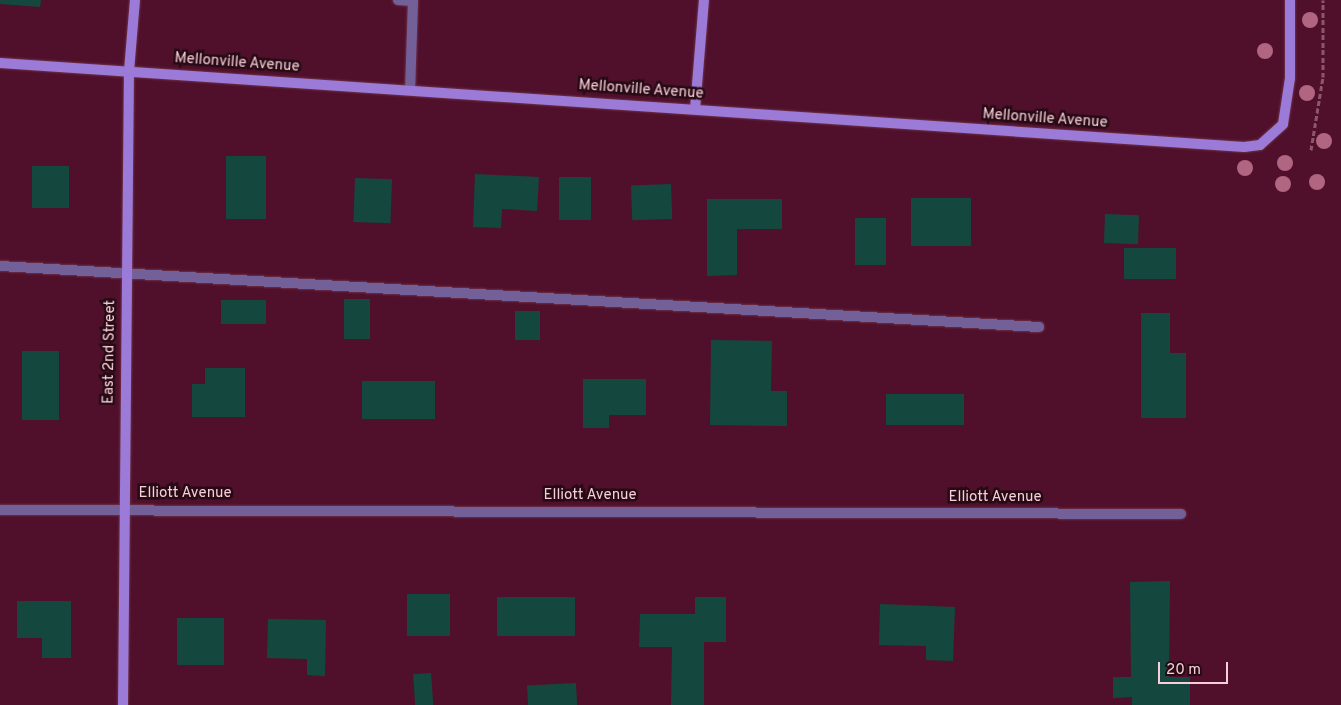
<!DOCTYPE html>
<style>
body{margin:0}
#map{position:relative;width:1341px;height:705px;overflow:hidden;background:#50102b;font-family:Overpass,sans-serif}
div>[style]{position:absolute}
.building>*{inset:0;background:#14483f;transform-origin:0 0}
.path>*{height:3px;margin-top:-1.5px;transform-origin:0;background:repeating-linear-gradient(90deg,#8d566b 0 5px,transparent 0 7.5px)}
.roads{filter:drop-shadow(0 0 1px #6e324a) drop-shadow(0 0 1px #6e324a)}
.lane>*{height:10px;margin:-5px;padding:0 5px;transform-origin:5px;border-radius:5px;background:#746099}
.street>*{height:10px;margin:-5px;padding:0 5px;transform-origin:5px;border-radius:5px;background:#746099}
.secondary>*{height:10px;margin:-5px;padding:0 5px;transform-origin:5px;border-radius:5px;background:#9c7ad7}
.trees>*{width:16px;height:16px;margin:-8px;border-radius:50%;background:#b06580}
span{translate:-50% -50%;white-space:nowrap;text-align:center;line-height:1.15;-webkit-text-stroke:5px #260a14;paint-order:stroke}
.street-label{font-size:15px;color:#f7ced9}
.scale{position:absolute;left:1158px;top:662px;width:70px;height:22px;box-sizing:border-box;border:2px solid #f7ced9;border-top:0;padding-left:6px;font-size:15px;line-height:18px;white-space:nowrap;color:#f7ced9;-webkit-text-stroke:4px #260a14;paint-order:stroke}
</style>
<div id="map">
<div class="building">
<i style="clip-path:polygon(0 0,41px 0,40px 7px,0 4px)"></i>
<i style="left:226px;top:156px;width:40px;height:63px"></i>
<i style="left:32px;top:166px;width:37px;height:42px"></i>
<i style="clip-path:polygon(475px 174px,539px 177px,537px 211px,502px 209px,501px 228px,473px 227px)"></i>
<i style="left:559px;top:177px;width:32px;height:43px"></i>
<i style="left:355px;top:178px;width:37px;height:44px;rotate:2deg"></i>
<i style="left:671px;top:184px;width:35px;height:40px;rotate:88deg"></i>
<i style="left:911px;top:198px;width:60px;height:48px"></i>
<i style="clip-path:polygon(707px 199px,782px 199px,782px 229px,737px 229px,737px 275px,707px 276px)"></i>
<i style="left:1105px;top:214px;width:34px;height:29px;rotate:2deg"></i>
<i style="left:855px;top:218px;width:31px;height:47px"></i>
<i style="left:1124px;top:248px;width:52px;height:31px"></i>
<i style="left:344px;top:299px;width:26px;height:40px"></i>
<i style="left:266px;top:300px;width:24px;height:45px;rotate:90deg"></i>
<i style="left:515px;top:311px;width:25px;height:29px"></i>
<i style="clip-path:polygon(1141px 313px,1170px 313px,1170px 353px,1186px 353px,1186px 418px,1141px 418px)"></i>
<i style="clip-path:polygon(711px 340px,772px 341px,771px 391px,787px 391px,787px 426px,710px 425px)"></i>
<i style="left:22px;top:351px;width:37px;height:69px"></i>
<i style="clip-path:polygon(205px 368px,245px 368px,245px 417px,192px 417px,192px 384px,205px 384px)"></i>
<i style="clip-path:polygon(583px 379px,646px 379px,646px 415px,609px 415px,609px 428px,583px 428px)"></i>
<i style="left:362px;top:381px;width:73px;height:38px"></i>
<i style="left:886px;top:394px;width:78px;height:31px"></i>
<i style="clip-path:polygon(1170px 581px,1169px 677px,1190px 677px,1190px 705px,1132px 705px,1132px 697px,1113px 698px,1113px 677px,1131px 677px,1130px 582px)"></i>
<i style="left:407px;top:594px;width:43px;height:42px"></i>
<i style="left:497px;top:597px;width:78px;height:39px"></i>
<i style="clip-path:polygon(695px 597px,726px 597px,726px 642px,704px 642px,704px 705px,671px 705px,672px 647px,639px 647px,640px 614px,695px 614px)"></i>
<i style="clip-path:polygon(17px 601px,71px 601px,71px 658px,42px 658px,42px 638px,17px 638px)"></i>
<i style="clip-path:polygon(880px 604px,955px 607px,953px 661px,926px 660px,926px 646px,879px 645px)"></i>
<i style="left:177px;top:618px;width:47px;height:47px"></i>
<i style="clip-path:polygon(268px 619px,326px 620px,325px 676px,307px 675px,307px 659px,267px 658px)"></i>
<i style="left:431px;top:673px;width:32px;height:18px;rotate:86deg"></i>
<i style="left:576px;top:683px;width:22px;height:49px;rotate:87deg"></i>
</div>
<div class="path">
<i style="left:1311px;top:150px;width:74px;rotate:-80.7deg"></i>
<i style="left:1323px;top:77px;width:77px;rotate:-90deg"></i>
</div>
<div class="roads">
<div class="lane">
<i style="left:398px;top:0;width:15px;rotate:4deg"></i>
<i style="left:413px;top:1px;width:89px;rotate:91.9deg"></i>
<i style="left:0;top:266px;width:1041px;rotate:3.36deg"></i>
</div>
<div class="street">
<i style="left:0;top:510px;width:1181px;rotate:0.19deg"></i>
</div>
<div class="secondary">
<i style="left:0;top:63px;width:1247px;rotate:3.86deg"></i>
<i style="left:1244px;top:147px;width:16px;rotate:-7deg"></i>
<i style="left:1260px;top:145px;width:31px;rotate:-42deg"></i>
<i style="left:1283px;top:124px;width:47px;rotate:-81.3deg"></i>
<i style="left:1290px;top:78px;width:78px;rotate:-90deg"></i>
<i style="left:695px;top:109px;width:109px;rotate:-85.3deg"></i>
<i style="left:123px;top:705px;width:634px;rotate:-89.46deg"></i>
<i style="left:129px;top:71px;width:71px;rotate:-85.2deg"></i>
</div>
</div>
<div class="trees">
<i style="left:1310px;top:20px"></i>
<i style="left:1265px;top:51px"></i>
<i style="left:1307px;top:93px"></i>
<i style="left:1324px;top:141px"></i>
<i style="left:1285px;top:163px"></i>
<i style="left:1245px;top:168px"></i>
<i style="left:1317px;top:182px"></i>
<i style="left:1283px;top:184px"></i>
</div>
<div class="street-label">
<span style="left:237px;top:63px;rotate:4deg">Mellonville Avenue</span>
<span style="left:641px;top:90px;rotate:4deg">Mellonville Avenue</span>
<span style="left:1045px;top:119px;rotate:4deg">Mellonville Avenue</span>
<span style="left:110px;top:352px;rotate:-89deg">East 2nd Street</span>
<span style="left:185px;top:494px">Elliott Avenue</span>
<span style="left:590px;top:496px">Elliott Avenue</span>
<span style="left:995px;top:498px">Elliott Avenue</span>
</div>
<div class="scale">20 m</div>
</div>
